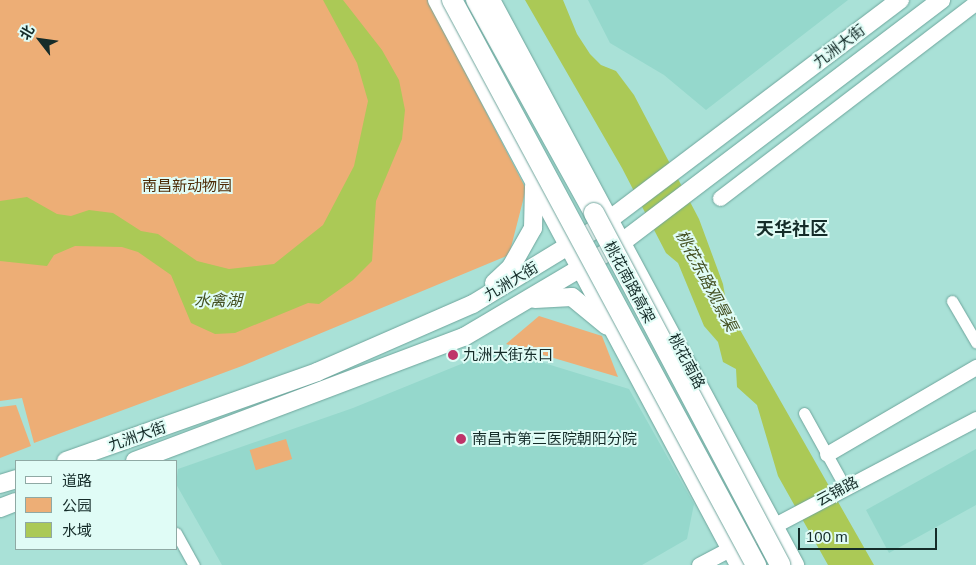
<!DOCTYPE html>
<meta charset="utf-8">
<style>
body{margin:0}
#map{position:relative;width:976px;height:565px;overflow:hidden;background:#a9e1d7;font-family:Helvetica,"Noto Sans SC",sans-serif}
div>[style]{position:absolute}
.built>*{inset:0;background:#95d8cc}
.green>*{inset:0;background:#edae76;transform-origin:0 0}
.water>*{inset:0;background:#abc956}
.roads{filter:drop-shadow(0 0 1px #6ea59c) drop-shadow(0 0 1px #6ea59c)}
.street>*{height:11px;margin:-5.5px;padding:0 5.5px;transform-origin:5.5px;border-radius:5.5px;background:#fff}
.secondary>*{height:15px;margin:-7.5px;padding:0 7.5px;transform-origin:7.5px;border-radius:7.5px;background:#fff}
.primary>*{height:18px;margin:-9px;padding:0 9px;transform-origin:9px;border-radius:9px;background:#fff}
.highway>*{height:20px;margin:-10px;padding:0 10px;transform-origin:10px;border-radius:10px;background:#fff}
.bridges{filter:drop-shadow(0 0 1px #6ea59c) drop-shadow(0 0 1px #6ea59c)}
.highway-bridge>*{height:20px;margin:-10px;padding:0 10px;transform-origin:10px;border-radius:10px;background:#fff}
.dots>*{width:14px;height:14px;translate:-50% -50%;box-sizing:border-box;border:2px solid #e0fcf6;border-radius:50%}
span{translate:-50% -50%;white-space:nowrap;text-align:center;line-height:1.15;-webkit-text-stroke:4px #e0fcf6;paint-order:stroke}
.street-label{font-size:15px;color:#152c29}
.park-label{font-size:15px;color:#4d2a05}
.poi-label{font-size:15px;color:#152c29}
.left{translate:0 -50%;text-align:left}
.water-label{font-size:16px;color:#455224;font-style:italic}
.quarter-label{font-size:18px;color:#152c29;font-weight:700}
.legend{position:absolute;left:15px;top:460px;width:162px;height:90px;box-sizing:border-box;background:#e0fcf6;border:1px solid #8fa9a4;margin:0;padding:6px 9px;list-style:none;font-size:15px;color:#152c29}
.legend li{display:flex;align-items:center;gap:10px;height:25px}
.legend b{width:25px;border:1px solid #8fa9a4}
.north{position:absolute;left:15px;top:15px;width:50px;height:50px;-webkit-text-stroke:4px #e0fcf6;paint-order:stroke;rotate:300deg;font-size:14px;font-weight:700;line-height:20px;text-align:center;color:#152c29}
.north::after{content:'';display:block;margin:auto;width:18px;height:22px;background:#152c29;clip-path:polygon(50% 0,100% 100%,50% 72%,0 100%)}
.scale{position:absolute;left:798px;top:528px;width:139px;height:22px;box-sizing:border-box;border:2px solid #152c29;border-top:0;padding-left:6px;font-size:15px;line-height:18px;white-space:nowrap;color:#152c29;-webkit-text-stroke:4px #e0fcf6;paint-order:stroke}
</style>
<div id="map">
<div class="built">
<i style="clip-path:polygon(588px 0,848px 0,706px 110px,664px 75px,610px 43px)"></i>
<i style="clip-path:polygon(498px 349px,629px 389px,694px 504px,687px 539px,642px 565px,222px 565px,176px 484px,178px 469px,353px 408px)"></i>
<i style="clip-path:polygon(976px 449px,976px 505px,889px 553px,866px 510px)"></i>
</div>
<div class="green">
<i style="clip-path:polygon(0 0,428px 0,526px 189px,509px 255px,242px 366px,34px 443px,22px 398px,0 401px)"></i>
<i style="clip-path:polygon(539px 316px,602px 336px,618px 377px,506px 344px)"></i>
<i style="clip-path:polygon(16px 405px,31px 446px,0 458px,0 407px)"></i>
<i style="left:286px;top:439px;width:21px;height:38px;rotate:73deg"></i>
</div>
<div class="water">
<i style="clip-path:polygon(323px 0,343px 0,382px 50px,399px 80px,405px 110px,402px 139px,376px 201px,372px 261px,353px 280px,319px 304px,308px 303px,235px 333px,215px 334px,191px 323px,171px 275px,138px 252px,122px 247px,75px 246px,54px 255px,47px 266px,0 261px,0 201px,27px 197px,57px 214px,71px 216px,89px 210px,113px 213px,141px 231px,158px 234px,197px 261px,229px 269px,274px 264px,323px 225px,354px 166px,368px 101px,357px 63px)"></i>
<i style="clip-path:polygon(525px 0,563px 0,577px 34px,590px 54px,601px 65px,616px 71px,634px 95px,699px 219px,723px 284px,727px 307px,874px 565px,828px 565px,778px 476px,757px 405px,737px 387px,736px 369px,723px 362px,718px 342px,704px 326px,678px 263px,666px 253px,622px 168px)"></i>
</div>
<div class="roads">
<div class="street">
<i style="left:952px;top:301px;width:48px;rotate:59.7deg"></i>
<i style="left:804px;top:413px;width:85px;rotate:61deg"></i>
<i style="left:176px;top:533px;width:37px;rotate:61deg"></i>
</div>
<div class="secondary">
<i style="left:720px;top:198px;width:322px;rotate:-37.4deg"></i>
<i style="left:827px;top:454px;width:173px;rotate:-30.3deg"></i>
<i style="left:699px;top:565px;width:313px;rotate:-27.8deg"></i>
</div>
<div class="primary">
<i style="left:437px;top:0;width:641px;rotate:61.87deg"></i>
<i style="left:491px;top:0;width:642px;rotate:61.72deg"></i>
<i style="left:494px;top:283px;width:23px;rotate:-43deg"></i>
<i style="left:511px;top:267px;width:45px;rotate:-60.6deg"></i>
<i style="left:533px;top:228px;width:42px;rotate:-88.6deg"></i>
<i style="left:535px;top:299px;width:37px;rotate:-3deg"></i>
<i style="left:572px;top:297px;width:45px;rotate:39.6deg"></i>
<i style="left:66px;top:461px;width:266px;rotate:-19.5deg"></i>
<i style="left:317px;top:372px;width:170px;rotate:-23.6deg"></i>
<i style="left:473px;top:304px;width:150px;rotate:-31.4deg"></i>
<i style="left:601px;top:226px;width:375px;rotate:-37.1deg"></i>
<i style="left:135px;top:461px;width:352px;rotate:-20.7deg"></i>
<i style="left:464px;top:337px;width:173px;rotate:-30.6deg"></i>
<i style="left:613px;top:249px;width:412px;rotate:-37.2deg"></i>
<i style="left:0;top:484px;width:17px;rotate:-17deg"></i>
<i style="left:0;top:508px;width:17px;rotate:-21deg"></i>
</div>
<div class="highway">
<i style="left:476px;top:0;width:244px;rotate:61deg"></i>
</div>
</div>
<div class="bridges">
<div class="highway-bridge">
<i style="left:452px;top:0;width:642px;rotate:61.72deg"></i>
<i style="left:594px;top:213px;width:398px;rotate:62.1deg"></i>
</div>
</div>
<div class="dots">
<i style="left:453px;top:355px;background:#bf3369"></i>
<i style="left:461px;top:439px;background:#bf3369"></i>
</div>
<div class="street-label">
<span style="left:839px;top:46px;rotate:-37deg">九洲大街</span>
<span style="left:511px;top:281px;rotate:-31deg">九洲大街</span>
<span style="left:630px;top:282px;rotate:62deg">桃花南路高架</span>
<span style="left:687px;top:361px;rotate:62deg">桃花南路</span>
<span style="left:137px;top:436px;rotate:-19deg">九洲大街</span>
<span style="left:837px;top:491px;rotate:-28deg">云锦路</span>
</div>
<div class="park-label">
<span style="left:187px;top:186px">南昌新动物园</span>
</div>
<div class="poi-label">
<span class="left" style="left:463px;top:355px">九洲大街东口</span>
<span class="left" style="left:472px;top:439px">南昌市第三医院朝阳分院</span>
</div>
<div class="water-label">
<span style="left:706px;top:281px;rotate:62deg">桃花东路观景渠</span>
<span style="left:218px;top:301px">水禽湖</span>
</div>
<div class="quarter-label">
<span style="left:792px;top:229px">天华社区</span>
</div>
<ul class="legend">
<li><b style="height:6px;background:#fff"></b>道路</li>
<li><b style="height:14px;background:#edae76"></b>公园</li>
<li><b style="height:14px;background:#abc956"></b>水域</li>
</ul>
<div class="north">北</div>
<div class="scale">100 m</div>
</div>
